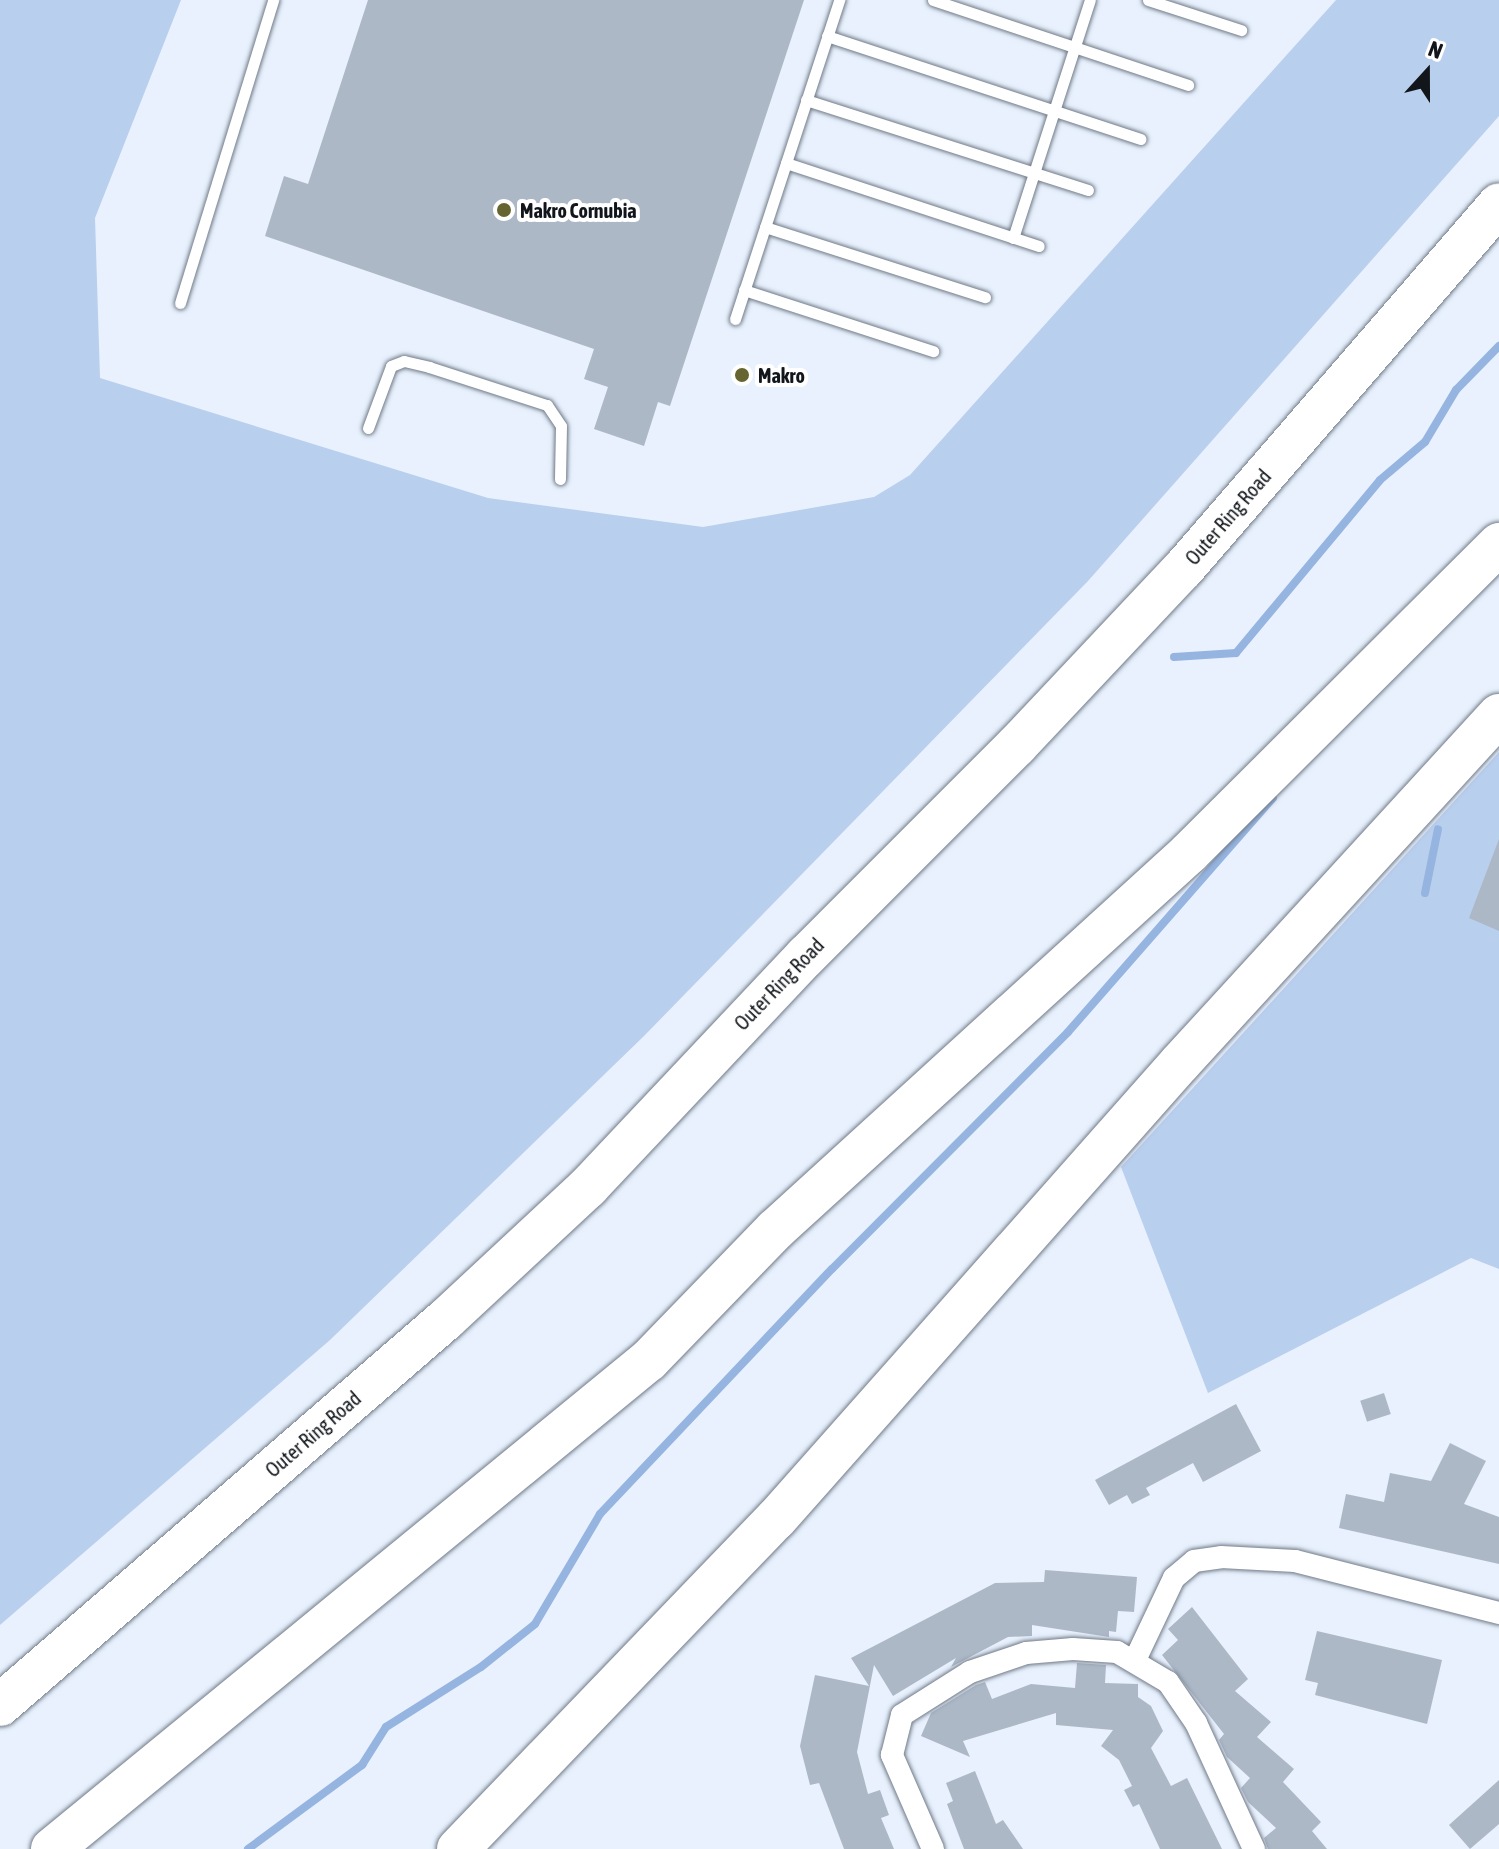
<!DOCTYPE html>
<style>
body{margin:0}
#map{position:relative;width:1499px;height:1849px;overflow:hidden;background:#e8f1fd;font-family:"Asap Condensed",sans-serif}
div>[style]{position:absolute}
.green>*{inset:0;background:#b9cfee}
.stream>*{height:8px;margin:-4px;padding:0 4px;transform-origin:4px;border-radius:4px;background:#95b4e0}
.building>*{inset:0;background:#adb8c7;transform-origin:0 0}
.roads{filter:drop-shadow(0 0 2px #707a87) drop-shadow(0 0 2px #707a87)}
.service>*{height:11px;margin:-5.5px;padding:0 5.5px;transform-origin:5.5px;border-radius:5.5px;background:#fff}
.minor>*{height:22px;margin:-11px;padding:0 11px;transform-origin:11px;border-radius:11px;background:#fff}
.motorway>*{height:42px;margin:-21px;padding:0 21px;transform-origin:21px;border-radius:21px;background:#fff}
.dots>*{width:22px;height:22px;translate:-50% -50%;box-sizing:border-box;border:4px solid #fff;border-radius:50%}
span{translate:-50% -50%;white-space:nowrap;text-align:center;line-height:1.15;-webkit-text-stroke:8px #fff;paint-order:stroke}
.poi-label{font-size:20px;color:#12161b;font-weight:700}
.left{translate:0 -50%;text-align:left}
.street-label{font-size:20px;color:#12161b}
.north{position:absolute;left:1387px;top:32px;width:80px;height:80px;-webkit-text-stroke:6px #fff;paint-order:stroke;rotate:21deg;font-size:22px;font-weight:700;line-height:32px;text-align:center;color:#12161b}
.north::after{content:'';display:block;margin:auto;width:28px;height:36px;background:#12161b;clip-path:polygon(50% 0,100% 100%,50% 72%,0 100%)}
</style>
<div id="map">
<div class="green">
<i style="clip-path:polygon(0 0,181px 0,95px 218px,100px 378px,488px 498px,703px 527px,874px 497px,910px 475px,1336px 0,1499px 0,1499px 116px,1088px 581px,644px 1036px,330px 1340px,0 1625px)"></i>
<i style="clip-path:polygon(1499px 752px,1499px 1269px,1471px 1258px,1208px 1393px,1121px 1167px)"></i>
</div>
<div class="stream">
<i style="left:1174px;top:657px;width:62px;rotate:-3.7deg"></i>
<i style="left:1236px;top:653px;width:225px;rotate:-50.2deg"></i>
<i style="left:1380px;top:480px;width:59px;rotate:-40.2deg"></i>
<i style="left:1425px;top:442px;width:61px;rotate:-59.2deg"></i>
<i style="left:1456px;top:390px;width:62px;rotate:-45.7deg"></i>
<i style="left:1425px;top:893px;width:65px;rotate:-78.5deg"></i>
<i style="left:248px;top:1849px;width:142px;rotate:-36.4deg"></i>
<i style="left:362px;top:1765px;width:45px;rotate:-57.7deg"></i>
<i style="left:386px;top:1727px;width:112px;rotate:-32.3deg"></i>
<i style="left:481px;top:1667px;width:69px;rotate:-38.5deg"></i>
<i style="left:535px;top:1624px;width:128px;rotate:-59.4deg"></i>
<i style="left:600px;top:1514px;width:337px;rotate:-46.6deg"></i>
<i style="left:832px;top:1269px;width:334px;rotate:-45.1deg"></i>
<i style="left:1068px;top:1032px;width:311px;rotate:-48.8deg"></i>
</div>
<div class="building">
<i style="clip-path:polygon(368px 0,804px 0,670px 406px,658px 402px,644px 446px,594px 429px,608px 387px,584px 379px,594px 349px,265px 236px,284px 176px,308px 184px)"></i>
<i style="clip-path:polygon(1499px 839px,1499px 931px,1469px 918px)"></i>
<i style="left:1384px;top:1393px;width:22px;height:25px;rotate:72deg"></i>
<i style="clip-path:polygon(1236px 1404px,1261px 1451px,1203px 1482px,1193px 1463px,1146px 1488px,1150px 1495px,1132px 1504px,1127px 1495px,1109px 1505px,1095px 1480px)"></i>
<i style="clip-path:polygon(1450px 1443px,1486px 1461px,1464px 1504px,1499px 1517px,1499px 1564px,1339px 1528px,1346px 1494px,1384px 1502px,1390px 1473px,1431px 1481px)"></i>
<i style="clip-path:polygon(1045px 1570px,1137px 1577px,1134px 1612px,1118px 1611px,1116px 1632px,1109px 1631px,1109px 1637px,1032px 1625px,1032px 1636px,1008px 1637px,951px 1667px,956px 1658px,893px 1696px,874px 1665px,857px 1752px,868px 1794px,880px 1790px,889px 1815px,881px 1818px,894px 1849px,844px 1849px,819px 1783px,810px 1785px,800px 1746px,815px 1675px,869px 1686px,851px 1658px,995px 1583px,1044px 1582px)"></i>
<i style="clip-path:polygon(1192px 1607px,1248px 1679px,1235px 1691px,1271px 1722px,1257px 1737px,1294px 1769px,1283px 1782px,1321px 1822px,1312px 1831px,1327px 1849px,1268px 1849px,1264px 1838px,1276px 1828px,1248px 1802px,1241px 1788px,1250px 1778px,1227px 1757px,1219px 1740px,1224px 1734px,1162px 1655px,1178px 1640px,1168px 1629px)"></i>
<i style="clip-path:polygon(1317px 1631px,1442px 1660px,1427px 1724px,1315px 1695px,1318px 1683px,1305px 1680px)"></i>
<i style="clip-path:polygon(1077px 1663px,1106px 1665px,1105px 1683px,1138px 1684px,1138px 1697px,1151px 1706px,1163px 1731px,1151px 1748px,1171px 1786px,1187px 1778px,1222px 1849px,1160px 1849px,1139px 1804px,1133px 1807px,1124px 1790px,1132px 1786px,1119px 1760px,1101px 1746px,1113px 1730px,1056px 1725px,1056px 1713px,963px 1741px,970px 1757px,921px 1736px,931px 1713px,976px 1685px,985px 1682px,992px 1699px,1031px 1684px,1075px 1688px)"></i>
<i style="clip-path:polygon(975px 1771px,996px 1824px,1003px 1820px,1023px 1849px,964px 1849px,947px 1804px,953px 1801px,946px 1783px)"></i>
<i style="clip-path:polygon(1499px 1780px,1499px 1824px,1470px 1849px,1449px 1825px)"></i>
</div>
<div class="roads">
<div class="service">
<i style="left:933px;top:0;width:269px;rotate:18.4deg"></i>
<i style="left:1148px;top:0;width:98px;rotate:17.9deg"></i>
<i style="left:827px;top:36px;width:330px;rotate:18.2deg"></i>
<i style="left:806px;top:100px;width:296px;rotate:17.7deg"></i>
<i style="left:786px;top:163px;width:266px;rotate:18.2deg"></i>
<i style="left:765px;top:227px;width:231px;rotate:17.7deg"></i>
<i style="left:1013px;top:238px;width:250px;rotate:-72.1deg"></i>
<i style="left:744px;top:290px;width:199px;rotate:17.9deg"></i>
<i style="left:180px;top:303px;width:317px;rotate:-72.9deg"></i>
<i style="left:735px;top:319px;width:336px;rotate:-71.9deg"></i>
<i style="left:368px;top:428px;width:66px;rotate:-69.6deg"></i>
<i style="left:391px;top:366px;width:14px;rotate:-21deg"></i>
<i style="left:404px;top:361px;width:26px;rotate:13deg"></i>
<i style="left:429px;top:367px;width:124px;rotate:17.9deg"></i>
<i style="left:547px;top:405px;width:25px;rotate:56deg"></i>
<i style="left:561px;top:426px;width:53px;rotate:91.1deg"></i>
</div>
<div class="minor">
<i style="left:1135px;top:1660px;width:91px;rotate:-64.6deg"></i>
<i style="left:1174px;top:1578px;width:26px;rotate:-40deg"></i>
<i style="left:1194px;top:1561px;width:27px;rotate:-8deg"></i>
<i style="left:1221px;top:1557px;width:74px;rotate:3.1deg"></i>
<i style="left:1295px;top:1561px;width:211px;rotate:14.3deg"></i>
<i style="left:933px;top:1849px;width:103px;rotate:-113.6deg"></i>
<i style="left:892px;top:1755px;width:41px;rotate:-76deg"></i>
<i style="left:902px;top:1715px;width:80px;rotate:-32.3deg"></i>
<i style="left:970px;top:1672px;width:59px;rotate:-18.7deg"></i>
<i style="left:1026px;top:1653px;width:47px;rotate:-4.9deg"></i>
<i style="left:1073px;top:1649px;width:44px;rotate:3.9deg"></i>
<i style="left:1117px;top:1652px;width:59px;rotate:30.5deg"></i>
<i style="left:1168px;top:1682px;width:50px;rotate:55.7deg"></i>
<i style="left:1196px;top:1723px;width:139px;rotate:65.3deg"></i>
</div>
<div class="motorway">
<i style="left:0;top:1705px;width:588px;rotate:-40.87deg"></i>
<i style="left:445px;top:1320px;width:195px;rotate:-42.9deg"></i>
<i style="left:588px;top:1187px;width:318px;rotate:-46.7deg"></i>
<i style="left:806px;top:956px;width:298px;rotate:-45deg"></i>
<i style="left:1017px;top:745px;width:243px;rotate:-46.7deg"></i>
<i style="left:1184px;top:568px;width:481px;rotate:-49.1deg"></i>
<i style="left:52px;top:1849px;width:772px;rotate:-39.32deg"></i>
<i style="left:649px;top:1360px;width:181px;rotate:-45.9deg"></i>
<i style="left:775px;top:1230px;width:560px;rotate:-42.32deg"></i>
<i style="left:1189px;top:853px;width:438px;rotate:-44.9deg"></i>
<i style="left:458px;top:1849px;width:458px;rotate:-46.1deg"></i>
<i style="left:776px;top:1519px;width:609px;rotate:-48.46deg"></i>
<i style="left:1180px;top:1063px;width:472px;rotate:-47.5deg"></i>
</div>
</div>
<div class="dots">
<i style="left:504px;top:210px;background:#666431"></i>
<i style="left:742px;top:375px;background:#666431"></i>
</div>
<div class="poi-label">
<span class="left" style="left:520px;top:210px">Makro Cornubia</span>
<span class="left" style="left:758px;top:375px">Makro</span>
</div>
<div class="street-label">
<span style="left:1228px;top:517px;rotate:-49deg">Outer Ring Road</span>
<span style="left:779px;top:984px;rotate:-46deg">Outer Ring Road</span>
<span style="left:313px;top:1434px;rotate:-41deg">Outer Ring Road</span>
</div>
<div class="north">N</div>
</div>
